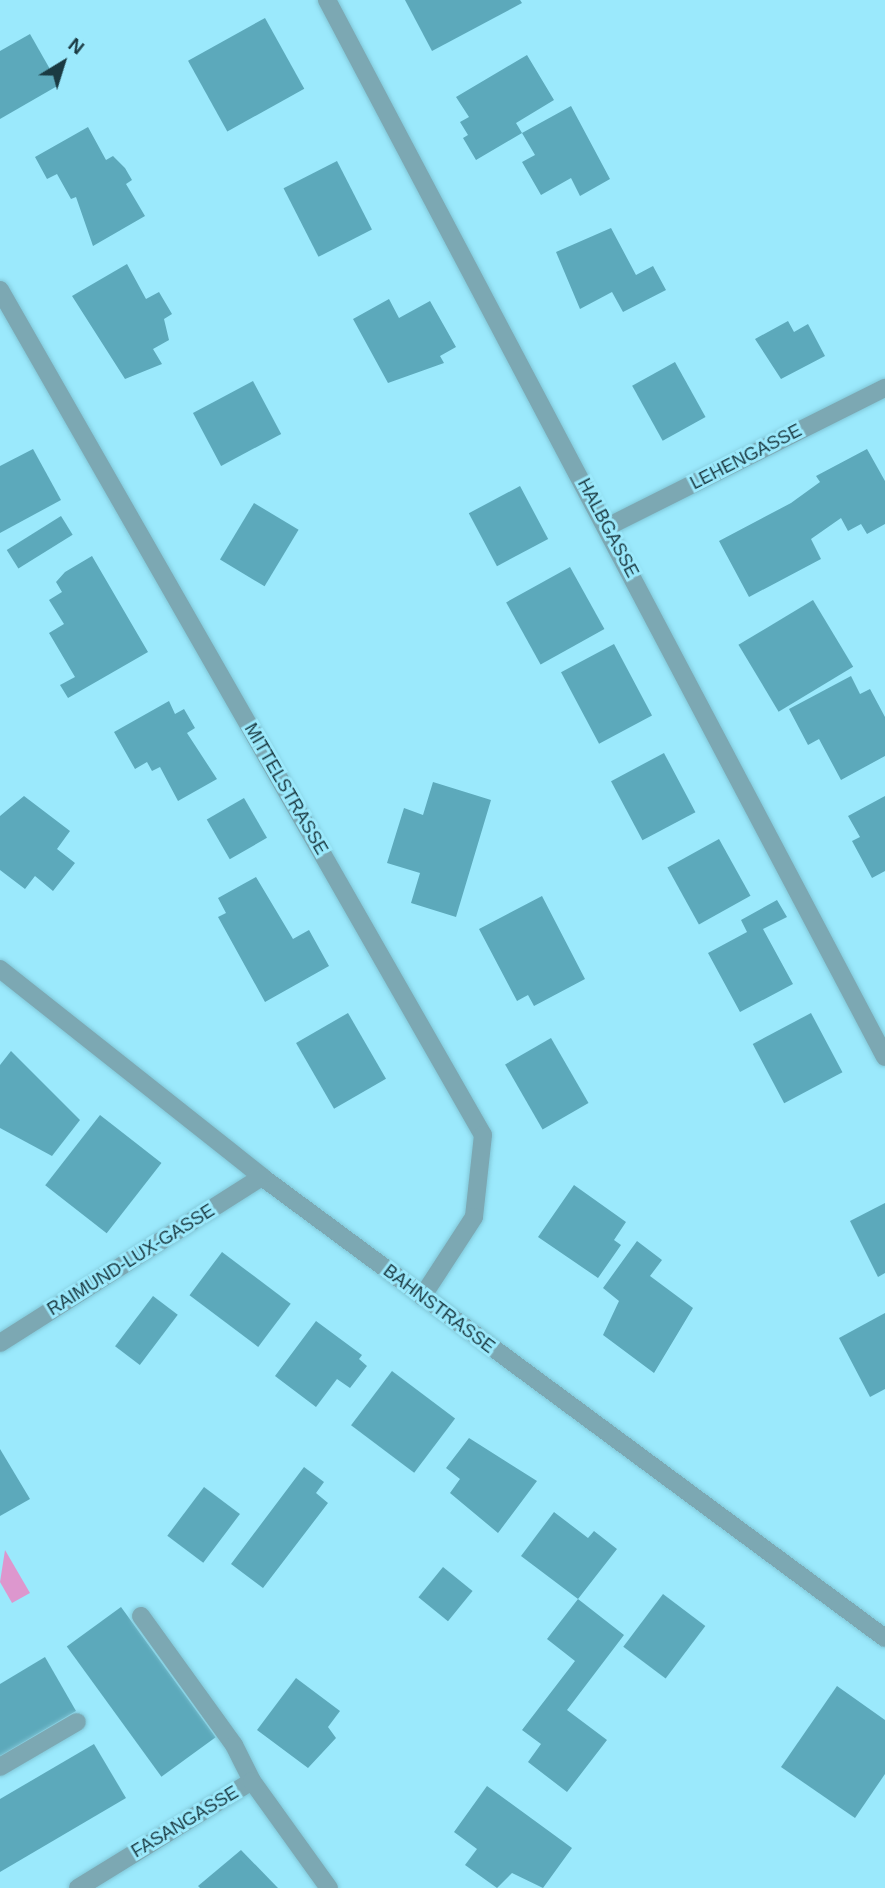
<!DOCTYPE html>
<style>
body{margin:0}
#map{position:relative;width:885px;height:1888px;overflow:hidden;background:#9be9fc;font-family:Arial,sans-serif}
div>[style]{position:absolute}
.water>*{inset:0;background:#dd97ce}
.building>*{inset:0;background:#5ca9bb;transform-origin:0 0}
.roads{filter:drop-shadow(0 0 2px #81c6d7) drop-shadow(0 0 2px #81c6d7)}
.lane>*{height:18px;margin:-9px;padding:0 9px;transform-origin:9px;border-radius:9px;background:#7ca8b3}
.street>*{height:18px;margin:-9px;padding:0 9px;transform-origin:9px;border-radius:9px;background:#7ca8b3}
span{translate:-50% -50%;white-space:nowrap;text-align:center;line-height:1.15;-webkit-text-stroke:6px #9be9fc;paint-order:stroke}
.street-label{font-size:18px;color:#1a3a42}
.north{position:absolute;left:28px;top:28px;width:70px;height:70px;-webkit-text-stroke:5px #9be9fc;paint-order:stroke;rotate:38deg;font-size:19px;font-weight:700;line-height:28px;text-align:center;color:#1a3a42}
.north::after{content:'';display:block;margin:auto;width:24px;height:32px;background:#1a3a42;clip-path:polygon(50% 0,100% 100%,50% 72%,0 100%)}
</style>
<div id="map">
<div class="water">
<i style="clip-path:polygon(5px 1550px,30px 1593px,12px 1603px,0 1582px)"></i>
</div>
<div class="building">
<i style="clip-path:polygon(405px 0,520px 0,522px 3px,432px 51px)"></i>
<i style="left:265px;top:18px;width:81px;height:88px;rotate:61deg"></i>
<i style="clip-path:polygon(30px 34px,59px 85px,0 119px,0 51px)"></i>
<i style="clip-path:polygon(527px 55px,554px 100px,516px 123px,522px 133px,476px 160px,463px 138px,468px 135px,460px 122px,469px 117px,456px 97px)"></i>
<i style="clip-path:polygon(571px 106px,610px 179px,580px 196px,571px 178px,541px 195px,522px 162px,535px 155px,522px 133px)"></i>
<i style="clip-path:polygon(88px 127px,106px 160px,113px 156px,125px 168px,132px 180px,126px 184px,145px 216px,93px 246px,76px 197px,71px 199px,57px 174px,47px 179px,35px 157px)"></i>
<i style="left:337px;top:161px;width:77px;height:60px;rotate:63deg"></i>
<i style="clip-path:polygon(611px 228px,636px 275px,653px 266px,666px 290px,623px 312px,612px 292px,580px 309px,556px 252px)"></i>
<i style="clip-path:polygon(127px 264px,146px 299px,159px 292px,172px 314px,164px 319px,169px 340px,153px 349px,162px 364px,125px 379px,72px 296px)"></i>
<i style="clip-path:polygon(389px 299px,399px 318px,430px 301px,456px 347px,440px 356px,444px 363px,388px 383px,353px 319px)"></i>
<i style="clip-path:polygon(788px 321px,794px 332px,808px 324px,825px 356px,781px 379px,755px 339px)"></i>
<i style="left:675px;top:362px;width:63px;height:49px;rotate:61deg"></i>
<i style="left:253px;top:381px;width:60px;height:68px;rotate:62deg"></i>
<i style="clip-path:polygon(33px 449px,61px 500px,0 533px,0 466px)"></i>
<i style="clip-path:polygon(867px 449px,885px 481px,885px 524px,867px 534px,861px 524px,848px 531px,841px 518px,811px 539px,821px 559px,749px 597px,719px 541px,791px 503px,820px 482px,816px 476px)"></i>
<i style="left:520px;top:486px;width:60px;height:58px;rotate:62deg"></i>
<i style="left:254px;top:503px;width:52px;height:66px;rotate:31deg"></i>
<i style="left:61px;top:516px;width:22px;height:64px;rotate:58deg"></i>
<i style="clip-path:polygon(92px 556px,148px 652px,68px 698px,60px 685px,75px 677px,49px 633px,64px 624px,49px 600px,62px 592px,56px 582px,65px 572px)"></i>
<i style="left:570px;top:567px;width:71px;height:73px;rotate:61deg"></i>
<i style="left:813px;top:600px;width:78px;height:87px;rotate:59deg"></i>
<i style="left:614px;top:644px;width:81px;height:60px;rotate:62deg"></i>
<i style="clip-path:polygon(851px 676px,860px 694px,870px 689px,885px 717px,885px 756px,841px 780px,819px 739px,808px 745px,789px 709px)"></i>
<i style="clip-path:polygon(169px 701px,175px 714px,184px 709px,195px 728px,187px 733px,217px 779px,178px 801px,160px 767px,152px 771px,147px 762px,135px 769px,114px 732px)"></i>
<i style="left:664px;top:753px;width:67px;height:60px;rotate:62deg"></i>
<i style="clip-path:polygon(433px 782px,491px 800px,456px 917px,411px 903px,420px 873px,387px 863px,404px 808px,423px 815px)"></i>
<i style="clip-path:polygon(24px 796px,70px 831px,57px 849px,75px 863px,53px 891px,35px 876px,25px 889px,0 870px,0 816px)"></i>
<i style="clip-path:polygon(885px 796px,885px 871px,872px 878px,852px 841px,860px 837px,848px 816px)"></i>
<i style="left:244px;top:798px;width:46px;height:43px;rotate:60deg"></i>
<i style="left:719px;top:839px;width:65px;height:59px;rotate:61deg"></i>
<i style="clip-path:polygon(256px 877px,293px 939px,309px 930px,329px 966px,265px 1002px,218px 917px,226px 913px,218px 898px)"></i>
<i style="clip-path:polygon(542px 896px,585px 979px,534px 1006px,528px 995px,517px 1001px,479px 929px)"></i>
<i style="clip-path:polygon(777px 900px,787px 917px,763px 929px,793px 984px,740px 1012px,708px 953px,747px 932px,741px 920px)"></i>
<i style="left:348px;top:1013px;width:76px;height:60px;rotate:60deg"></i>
<i style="left:811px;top:1013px;width:67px;height:66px;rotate:62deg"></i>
<i style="left:551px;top:1038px;width:75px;height:53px;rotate:60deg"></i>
<i style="clip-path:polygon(11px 1051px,80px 1120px,52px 1156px,0 1128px,0 1065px)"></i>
<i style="left:100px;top:1115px;width:78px;height:89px;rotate:38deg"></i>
<i style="clip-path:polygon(574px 1185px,626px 1222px,614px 1240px,621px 1245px,598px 1278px,538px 1237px)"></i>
<i style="clip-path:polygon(885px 1203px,885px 1273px,878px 1277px,850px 1221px)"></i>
<i style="clip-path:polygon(637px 1241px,662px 1260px,650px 1276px,693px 1308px,654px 1373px,603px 1335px,619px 1301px,603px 1288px)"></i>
<i style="left:222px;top:1252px;width:86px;height:54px;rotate:37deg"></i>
<i style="left:153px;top:1296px;width:31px;height:63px;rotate:37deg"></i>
<i style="clip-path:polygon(885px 1313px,885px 1389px,870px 1397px,839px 1338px)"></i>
<i style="clip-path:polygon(316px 1321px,362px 1355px,359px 1359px,367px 1366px,350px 1388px,337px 1379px,316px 1407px,275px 1376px)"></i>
<i style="left:392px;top:1371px;width:79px;height:68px;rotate:37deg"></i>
<i style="clip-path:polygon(469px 1438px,537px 1481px,498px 1533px,450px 1493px,460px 1479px,446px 1468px)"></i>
<i style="clip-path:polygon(0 1449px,30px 1499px,0 1516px)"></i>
<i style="clip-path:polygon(304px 1467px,324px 1482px,316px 1493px,328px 1503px,263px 1588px,231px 1564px)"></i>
<i style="left:204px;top:1487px;width:45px;height:61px;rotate:37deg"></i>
<i style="clip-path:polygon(554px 1512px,588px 1538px,594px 1531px,617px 1549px,578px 1599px,521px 1556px)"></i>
<i style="left:443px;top:1567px;width:38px;height:39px;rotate:39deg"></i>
<i style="left:663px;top:1594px;width:53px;height:66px;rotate:37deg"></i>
<i style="clip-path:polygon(578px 1599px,624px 1635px,567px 1710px,607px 1740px,567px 1792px,528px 1762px,541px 1744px,522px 1730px,575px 1661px,547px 1639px)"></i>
<i style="left:121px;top:1607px;width:161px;height:67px;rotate:54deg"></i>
<i style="clip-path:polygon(45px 1657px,76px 1711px,0 1756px,0 1684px)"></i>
<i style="clip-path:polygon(296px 1678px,340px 1711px,328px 1727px,336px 1738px,308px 1768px,257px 1730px)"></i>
<i style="clip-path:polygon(837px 1686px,885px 1720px,885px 1774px,855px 1818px,781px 1767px)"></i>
<i style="clip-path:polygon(94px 1744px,126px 1798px,0 1872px,0 1799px)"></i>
<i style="clip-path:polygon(487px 1786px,572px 1848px,543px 1888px,512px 1873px,497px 1888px,465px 1865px,477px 1849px,454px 1832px)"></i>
<i style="clip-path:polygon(241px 1850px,278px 1888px,200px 1888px,198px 1886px)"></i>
</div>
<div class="roads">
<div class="lane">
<i style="left:141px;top:1616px;width:159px;rotate:54.2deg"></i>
<i style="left:234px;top:1745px;width:40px;rotate:63.4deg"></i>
<i style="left:0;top:1767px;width:89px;rotate:-30.3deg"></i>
</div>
<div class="street">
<i style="left:327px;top:0;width:1195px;rotate:62.17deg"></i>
<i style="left:0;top:290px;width:973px;rotate:60.25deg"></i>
<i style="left:483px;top:1135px;width:82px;rotate:96.3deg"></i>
<i style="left:474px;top:1217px;width:95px;rotate:123deg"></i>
<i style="left:607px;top:527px;width:311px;rotate:-26.6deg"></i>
<i style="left:0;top:969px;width:335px;rotate:38.4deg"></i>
<i style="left:262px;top:1177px;width:775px;rotate:36.5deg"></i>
<i style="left:0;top:1343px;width:310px;rotate:-32.4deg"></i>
<i style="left:78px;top:1888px;width:204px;rotate:-31.6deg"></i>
<i style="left:252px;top:1781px;width:132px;rotate:54.3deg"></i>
</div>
</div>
<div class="street-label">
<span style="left:746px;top:457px;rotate:-27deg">LEHENGASSE</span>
<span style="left:608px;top:528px;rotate:62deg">HALBGASSE</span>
<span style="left:286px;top:789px;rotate:60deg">MITTELSTRASSE</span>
<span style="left:131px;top:1260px;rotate:-32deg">RAIMUND-LUX-GASSE</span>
<span style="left:439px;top:1309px;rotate:37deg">BAHNSTRASSE</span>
<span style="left:185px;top:1822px;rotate:-31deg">FASANGASSE</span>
</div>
<div class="north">N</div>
</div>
